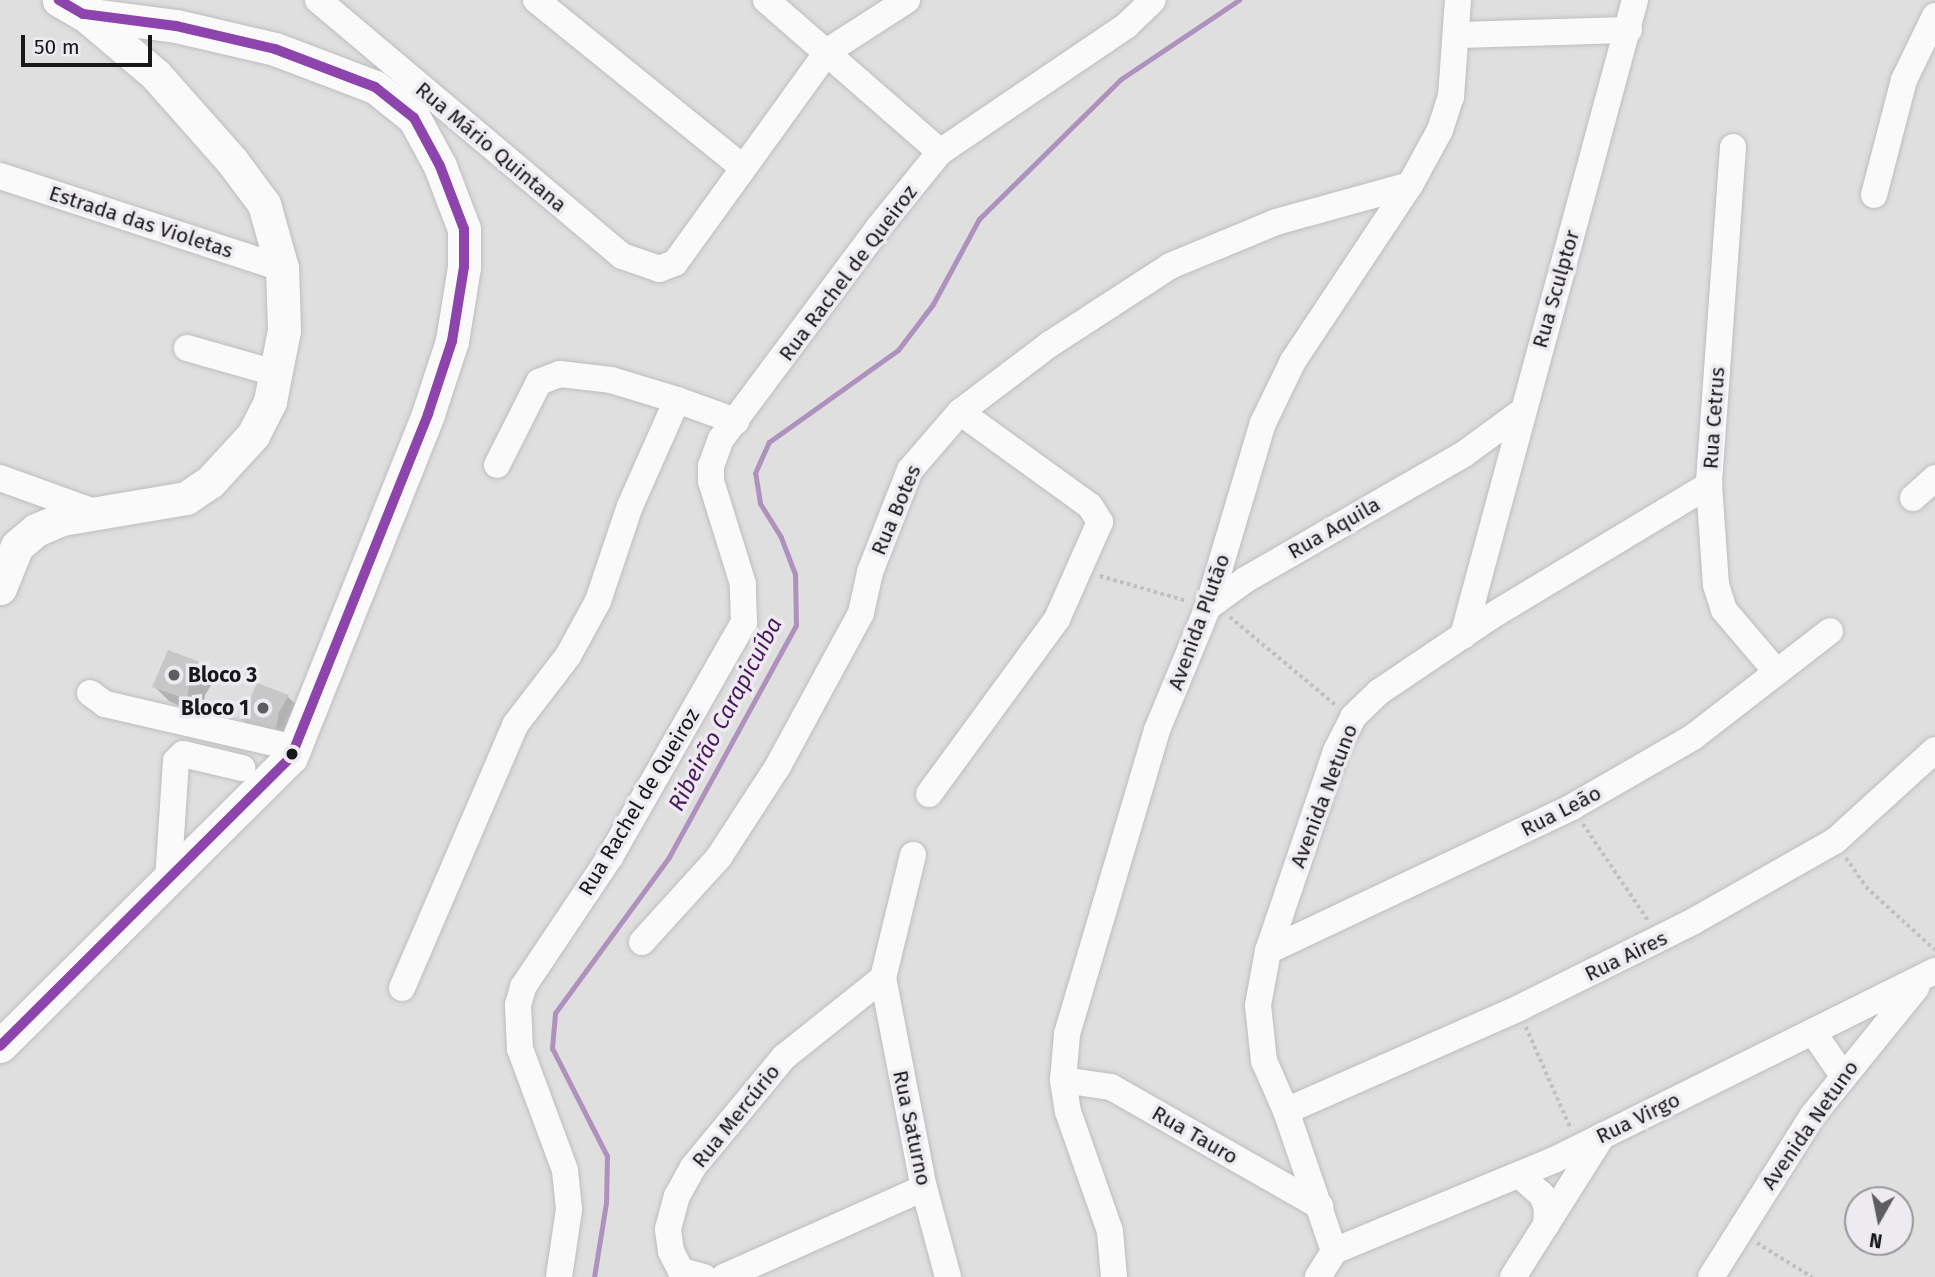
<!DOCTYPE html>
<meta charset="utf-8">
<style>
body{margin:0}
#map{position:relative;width:1935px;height:1277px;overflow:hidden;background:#e0dfe0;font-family:"Fira Sans",sans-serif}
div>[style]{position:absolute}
.shadow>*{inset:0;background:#0003}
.stream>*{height:5px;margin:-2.5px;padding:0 2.5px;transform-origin:2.5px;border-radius:2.5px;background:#ae91bc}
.building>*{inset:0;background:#c8c7c8}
.path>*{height:3.5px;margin-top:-1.75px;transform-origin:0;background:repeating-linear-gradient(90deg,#c0c0c1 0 3.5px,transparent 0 7px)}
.roads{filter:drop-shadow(0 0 2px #bebdbf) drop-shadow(0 0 2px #bebdbf)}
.minor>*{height:26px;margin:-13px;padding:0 13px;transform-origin:13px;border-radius:13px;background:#fafafa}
.major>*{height:33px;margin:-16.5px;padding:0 16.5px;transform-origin:16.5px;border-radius:16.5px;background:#fafafa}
.bus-1>*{height:10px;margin:-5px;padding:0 5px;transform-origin:5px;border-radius:5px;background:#8e44ad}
.dots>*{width:19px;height:19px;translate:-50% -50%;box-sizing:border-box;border:4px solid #edebef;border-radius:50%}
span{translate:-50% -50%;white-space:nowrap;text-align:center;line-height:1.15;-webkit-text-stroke:7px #edebef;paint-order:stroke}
.street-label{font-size:21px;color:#181719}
.poi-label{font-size:21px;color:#181719;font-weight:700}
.left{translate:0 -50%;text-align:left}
.right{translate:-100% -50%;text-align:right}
.water-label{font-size:23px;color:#4c1661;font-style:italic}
.north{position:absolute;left:1844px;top:1186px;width:70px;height:70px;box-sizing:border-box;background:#edebef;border:2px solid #989699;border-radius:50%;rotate:189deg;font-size:19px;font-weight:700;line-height:28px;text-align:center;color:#181719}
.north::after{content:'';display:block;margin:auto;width:24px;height:32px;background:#5e5d5f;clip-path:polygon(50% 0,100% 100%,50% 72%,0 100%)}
.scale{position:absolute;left:21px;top:35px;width:131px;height:32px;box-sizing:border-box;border:4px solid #181719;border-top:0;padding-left:9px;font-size:21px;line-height:24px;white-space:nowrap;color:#181719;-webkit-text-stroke:5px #edebef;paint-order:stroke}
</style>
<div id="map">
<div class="shadow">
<i style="clip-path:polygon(169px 652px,199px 664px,215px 679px,205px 695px,203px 714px,170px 702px,154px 686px)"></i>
<i style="clip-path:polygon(258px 685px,288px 697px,304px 712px,291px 748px,259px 735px,243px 720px)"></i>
</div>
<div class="stream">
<i style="left:594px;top:1277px;width:75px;rotate:-80.8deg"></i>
<i style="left:606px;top:1203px;width:47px;rotate:-88.8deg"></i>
<i style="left:607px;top:1156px;width:121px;rotate:-117deg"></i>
<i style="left:552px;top:1048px;width:35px;rotate:-85deg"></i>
<i style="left:555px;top:1013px;width:193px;rotate:-53.8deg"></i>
<i style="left:669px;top:857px;width:264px;rotate:-61.3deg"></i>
<i style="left:796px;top:625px;width:51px;rotate:-91.1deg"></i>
<i style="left:795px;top:574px;width:40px;rotate:-111deg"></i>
<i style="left:781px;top:537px;width:40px;rotate:-122deg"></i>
<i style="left:760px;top:503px;width:30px;rotate:-99deg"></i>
<i style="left:755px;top:473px;width:34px;rotate:-66deg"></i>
<i style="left:769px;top:442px;width:158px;rotate:-35.5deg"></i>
<i style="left:898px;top:350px;width:58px;rotate:-52.7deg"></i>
<i style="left:933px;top:304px;width:97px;rotate:-61.6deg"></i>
<i style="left:979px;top:219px;width:199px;rotate:-44.6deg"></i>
<i style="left:1121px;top:79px;width:142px;rotate:-33.8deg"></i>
</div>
<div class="building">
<i style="clip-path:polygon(168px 650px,200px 662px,190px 679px,187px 699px,152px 687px)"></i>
<i style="clip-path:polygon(257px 683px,289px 695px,279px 712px,275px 733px,241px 720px)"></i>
</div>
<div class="path">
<i style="left:1100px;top:576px;width:91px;rotate:16deg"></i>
<i style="left:1230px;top:617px;width:139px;rotate:39.8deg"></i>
<i style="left:1583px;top:824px;width:118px;rotate:56deg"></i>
<i style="left:1846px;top:858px;width:35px;rotate:55deg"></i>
<i style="left:1866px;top:887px;width:93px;rotate:42.4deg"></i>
<i style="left:1526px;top:1027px;width:111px;rotate:66.2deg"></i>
<i style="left:1757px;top:1243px;width:65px;rotate:31.7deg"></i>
</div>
<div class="roads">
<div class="minor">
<i style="left:318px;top:0;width:397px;rotate:40.1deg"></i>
<i style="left:622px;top:256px;width:39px;rotate:19deg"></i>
<i style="left:659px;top:269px;width:17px;rotate:-21deg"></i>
<i style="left:675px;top:263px;width:261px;rotate:-54.2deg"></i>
<i style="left:828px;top:51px;width:94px;rotate:-32.8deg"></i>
<i style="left:536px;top:0;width:265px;rotate:39deg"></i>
<i style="left:766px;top:0;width:231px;rotate:41.1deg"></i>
<i style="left:1456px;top:35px;width:173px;rotate:-1.7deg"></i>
<i style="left:1733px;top:147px;width:339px;rotate:94.1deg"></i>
<i style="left:1709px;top:485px;width:100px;rotate:86deg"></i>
<i style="left:1716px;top:585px;width:26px;rotate:72deg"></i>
<i style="left:1724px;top:610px;width:79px;rotate:49.6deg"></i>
<i style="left:0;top:176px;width:297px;rotate:18.1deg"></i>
<i style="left:1874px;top:195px;width:119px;rotate:-75.4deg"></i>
<i style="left:1904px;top:80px;width:71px;rotate:-64.2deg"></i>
<i style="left:187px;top:348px;width:95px;rotate:15.9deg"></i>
<i style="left:497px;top:465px;width:93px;rotate:-63.2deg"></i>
<i style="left:539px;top:382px;width:22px;rotate:-21deg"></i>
<i style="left:560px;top:374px;width:51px;rotate:6.7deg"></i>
<i style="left:611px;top:380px;width:69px;rotate:16.9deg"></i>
<i style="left:0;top:478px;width:103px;rotate:19.8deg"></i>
<i style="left:1913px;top:498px;width:30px;rotate:-42deg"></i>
<i style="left:1208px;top:607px;width:46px;rotate:-36.1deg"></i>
<i style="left:1245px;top:580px;width:253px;rotate:-29.9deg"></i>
<i style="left:1464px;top:454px;width:69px;rotate:-36.2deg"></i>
<i style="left:1463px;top:636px;width:659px;rotate:-74.87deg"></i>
<i style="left:90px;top:693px;width:19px;rotate:36deg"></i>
<i style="left:105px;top:704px;width:196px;rotate:13deg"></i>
<i style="left:929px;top:794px;width:217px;rotate:-53.8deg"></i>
<i style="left:1057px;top:619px;width:106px;rotate:-66.1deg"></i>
<i style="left:1100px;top:522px;width:19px;rotate:-122deg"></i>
<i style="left:1090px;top:506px;width:160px;rotate:-144.1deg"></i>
<i style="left:913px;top:855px;width:127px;rotate:103.7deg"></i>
<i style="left:883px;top:978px;width:214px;rotate:79deg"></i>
<i style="left:924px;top:1188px;width:92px;rotate:74.9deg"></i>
<i style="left:168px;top:881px;width:120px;rotate:-86.2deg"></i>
<i style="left:176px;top:761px;width:10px;rotate:-45deg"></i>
<i style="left:183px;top:754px;width:61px;rotate:13.3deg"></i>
<i style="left:642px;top:942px;width:115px;rotate:-47.8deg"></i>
<i style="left:719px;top:857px;width:108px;rotate:-57deg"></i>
<i style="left:778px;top:766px;width:174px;rotate:-61.5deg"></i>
<i style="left:861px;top:613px;width:42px;rotate:-77.6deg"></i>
<i style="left:870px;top:572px;width:110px;rotate:-68.6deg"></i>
<i style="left:910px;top:470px;width:77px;rotate:-49.2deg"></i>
<i style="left:960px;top:412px;width:113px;rotate:-37.1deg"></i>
<i style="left:1050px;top:344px;width:143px;rotate:-33deg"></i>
<i style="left:1170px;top:266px;width:115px;rotate:-22.5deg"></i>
<i style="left:1276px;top:222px;width:139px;rotate:-15.4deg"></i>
<i style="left:1268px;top:951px;width:336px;rotate:-25.3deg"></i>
<i style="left:1572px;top:807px;width:140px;rotate:-30deg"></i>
<i style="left:1693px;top:737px;width:173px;rotate:-37.7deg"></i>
<i style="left:402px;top:988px;width:286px;rotate:-66.7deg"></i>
<i style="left:515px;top:725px;width:87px;rotate:-52.5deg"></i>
<i style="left:568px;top:656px;width:63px;rotate:-61.4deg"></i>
<i style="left:598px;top:601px;width:100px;rotate:-71.4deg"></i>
<i style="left:630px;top:506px;width:116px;rotate:-66.1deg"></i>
<i style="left:677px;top:400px;width:63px;rotate:19.6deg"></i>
<i style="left:1813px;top:1032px;width:51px;rotate:55.4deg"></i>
<i style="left:1063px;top:1080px;width:49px;rotate:8.3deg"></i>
<i style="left:1111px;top:1087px;width:241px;rotate:29.7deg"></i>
<i style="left:1286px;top:1111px;width:255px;rotate:-23.8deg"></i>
<i style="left:1519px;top:1008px;width:195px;rotate:-26.4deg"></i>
<i style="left:1694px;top:921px;width:162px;rotate:-29.6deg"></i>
<i style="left:1835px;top:841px;width:135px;rotate:-42.3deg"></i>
<i style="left:1519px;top:1175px;width:30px;rotate:41deg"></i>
<i style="left:1542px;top:1195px;width:14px;rotate:69deg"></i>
<i style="left:1547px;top:1208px;width:17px;rotate:93deg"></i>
<i style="left:1334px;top:1251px;width:240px;rotate:-22.5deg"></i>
<i style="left:1556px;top:1159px;width:423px;rotate:-26.4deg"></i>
<i style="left:559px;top:1277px;width:69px;rotate:-81.6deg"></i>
<i style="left:569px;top:1209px;width:39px;rotate:-96deg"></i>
<i style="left:565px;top:1170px;width:129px;rotate:-110.4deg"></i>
<i style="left:520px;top:1049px;width:44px;rotate:-92.6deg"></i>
<i style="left:518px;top:1005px;width:19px;rotate:-74deg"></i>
<i style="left:523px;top:987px;width:156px;rotate:-56.2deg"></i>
<i style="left:610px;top:857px;width:271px;rotate:-60.3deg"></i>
<i style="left:744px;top:622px;width:38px;rotate:-92deg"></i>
<i style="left:743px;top:584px;width:108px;rotate:-107.3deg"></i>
<i style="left:711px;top:481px;width:15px;rotate:-90deg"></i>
<i style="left:711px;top:466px;width:29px;rotate:-70deg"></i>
<i style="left:721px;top:439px;width:264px;rotate:-53.3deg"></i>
<i style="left:879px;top:227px;width:97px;rotate:-50.9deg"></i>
<i style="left:940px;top:152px;width:225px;rotate:-34.1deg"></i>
<i style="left:1126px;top:26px;width:37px;rotate:-44deg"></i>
<i style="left:704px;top:1277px;width:24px;rotate:-165deg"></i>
<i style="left:681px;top:1271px;width:22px;rotate:-117deg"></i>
<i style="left:671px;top:1251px;width:22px;rotate:-98deg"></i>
<i style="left:668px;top:1229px;width:34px;rotate:-75deg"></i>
<i style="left:677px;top:1196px;width:33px;rotate:-61deg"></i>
<i style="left:693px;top:1167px;width:143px;rotate:-50.4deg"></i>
<i style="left:784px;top:1057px;width:127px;rotate:-38.6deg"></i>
<i style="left:724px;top:1277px;width:219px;rotate:-24deg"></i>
<i style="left:1114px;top:1277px;width:46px;rotate:-95deg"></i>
<i style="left:1110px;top:1231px;width:126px;rotate:-109.4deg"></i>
<i style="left:1068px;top:1112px;width:32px;rotate:-99deg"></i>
<i style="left:1063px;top:1080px;width:46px;rotate:-85deg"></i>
<i style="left:1067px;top:1034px;width:317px;rotate:-73.5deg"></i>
<i style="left:1157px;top:730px;width:133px;rotate:-67.5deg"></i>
<i style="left:1208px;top:607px;width:192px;rotate:-73.4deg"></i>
<i style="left:1263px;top:423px;width:69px;rotate:-64.2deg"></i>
<i style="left:1293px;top:361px;width:211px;rotate:-56.4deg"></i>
<i style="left:1410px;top:185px;width:63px;rotate:-61.4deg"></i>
<i style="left:1440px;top:130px;width:35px;rotate:-72deg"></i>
<i style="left:1451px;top:97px;width:97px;rotate:-85.9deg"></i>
<i style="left:1318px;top:1277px;width:31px;rotate:-58deg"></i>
<i style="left:1334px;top:1251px;width:148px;rotate:-108.9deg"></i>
<i style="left:1286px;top:1111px;width:55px;rotate:-113.7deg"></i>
<i style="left:1264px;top:1061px;width:56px;rotate:-96.1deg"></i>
<i style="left:1258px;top:1005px;width:55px;rotate:-79.5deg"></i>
<i style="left:1268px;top:951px;width:211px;rotate:-71.2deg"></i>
<i style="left:1336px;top:751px;width:38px;rotate:-63deg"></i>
<i style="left:1353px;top:717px;width:36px;rotate:-44deg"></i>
<i style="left:1379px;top:692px;width:134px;rotate:-34deg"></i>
<i style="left:1490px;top:617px;width:256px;rotate:-31.1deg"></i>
<i style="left:1513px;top:1277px;width:167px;rotate:-57.7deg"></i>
<i style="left:1711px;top:1277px;width:191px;rotate:-57.8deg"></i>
<i style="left:1813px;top:1115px;width:164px;rotate:-51deg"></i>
</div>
<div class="major">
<i style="left:0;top:588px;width:45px;rotate:-68deg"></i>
<i style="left:17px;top:546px;width:25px;rotate:-40deg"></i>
<i style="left:36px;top:530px;width:28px;rotate:-23deg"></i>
<i style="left:62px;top:519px;width:126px;rotate:-9.6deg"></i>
<i style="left:186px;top:498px;width:29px;rotate:-34deg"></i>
<i style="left:210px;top:482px;width:64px;rotate:-47.5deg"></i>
<i style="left:253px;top:435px;width:38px;rotate:-63deg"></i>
<i style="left:270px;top:401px;width:72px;rotate:-78.8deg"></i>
<i style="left:284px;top:330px;width:62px;rotate:-91.8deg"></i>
<i style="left:282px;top:268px;width:66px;rotate:-105.7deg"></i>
<i style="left:264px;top:204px;width:54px;rotate:-126.7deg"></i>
<i style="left:232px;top:161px;width:115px;rotate:-131.5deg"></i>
<i style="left:156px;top:75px;width:94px;rotate:-139.7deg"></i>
<i style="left:0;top:1046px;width:410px;rotate:-44.8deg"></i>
<i style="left:291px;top:757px;width:369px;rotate:-68.2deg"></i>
<i style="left:428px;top:414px;width:77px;rotate:-71.8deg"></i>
<i style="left:452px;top:341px;width:75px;rotate:-80.8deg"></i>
<i style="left:464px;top:267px;width:38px;rotate:-90deg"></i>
<i style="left:464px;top:229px;width:67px;rotate:-110.9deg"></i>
<i style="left:440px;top:166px;width:55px;rotate:-118.4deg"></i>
<i style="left:414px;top:118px;width:50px;rotate:-141.5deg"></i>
<i style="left:375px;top:87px;width:107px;rotate:-159.2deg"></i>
<i style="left:275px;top:49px;width:102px;rotate:-166.9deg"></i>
<i style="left:176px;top:26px;width:94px;rotate:-172.6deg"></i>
<i style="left:83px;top:14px;width:28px;rotate:-150deg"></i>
</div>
</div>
<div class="bus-1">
<i style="left:0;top:1046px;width:410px;rotate:-44.8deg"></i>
<i style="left:291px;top:757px;width:369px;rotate:-68.2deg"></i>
<i style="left:428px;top:414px;width:77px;rotate:-71.8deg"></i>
<i style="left:452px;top:341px;width:75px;rotate:-80.8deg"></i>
<i style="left:464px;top:267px;width:38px;rotate:-90deg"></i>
<i style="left:464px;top:229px;width:67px;rotate:-110.9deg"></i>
<i style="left:440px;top:166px;width:55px;rotate:-118.4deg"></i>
<i style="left:414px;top:118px;width:50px;rotate:-141.5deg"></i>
<i style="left:375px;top:87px;width:107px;rotate:-159.2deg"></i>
<i style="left:275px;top:49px;width:102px;rotate:-166.9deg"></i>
<i style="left:176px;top:26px;width:94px;rotate:-172.6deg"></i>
<i style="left:83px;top:14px;width:28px;rotate:-150deg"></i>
</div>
<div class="dots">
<i style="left:174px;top:675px;background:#5e5d5f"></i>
<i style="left:263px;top:708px;background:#5e5d5f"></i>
<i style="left:292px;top:754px;background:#181719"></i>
</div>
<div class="street-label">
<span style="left:491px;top:147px;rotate:40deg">Rua Mário Quintana</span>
<span style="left:141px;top:222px;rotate:18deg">Estrada das Violetas</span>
<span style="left:848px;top:273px;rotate:-53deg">Rua Rachel de Queiroz</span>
<span style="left:1556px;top:289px;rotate:-74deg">Rua Sculptor</span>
<span style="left:1714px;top:418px;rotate:-86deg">Rua Cetrus</span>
<span style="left:896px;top:510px;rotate:-67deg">Rua Botes</span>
<span style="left:1334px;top:528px;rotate:-30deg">Rua Aquila</span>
<span style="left:1199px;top:622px;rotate:-70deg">Avenida Plutão</span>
<span style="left:1324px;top:796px;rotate:-69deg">Avenida Netuno</span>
<span style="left:639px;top:802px;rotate:-59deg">Rua Rachel de Queiroz</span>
<span style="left:1561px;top:811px;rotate:-27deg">Rua Leão</span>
<span style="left:1626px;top:956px;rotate:-26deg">Rua Aires</span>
<span style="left:736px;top:1116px;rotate:-51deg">Rua Mercúrio</span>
<span style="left:1638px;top:1118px;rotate:-26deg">Rua Virgo</span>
<span style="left:1810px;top:1125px;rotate:-55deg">Avenida Netuno</span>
<span style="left:912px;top:1128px;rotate:78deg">Rua Saturno</span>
<span style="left:1195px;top:1135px;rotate:30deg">Rua Tauro</span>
</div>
<div class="poi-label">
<span class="left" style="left:188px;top:675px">Bloco 3</span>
<span class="right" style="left:249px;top:708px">Bloco 1</span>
</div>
<div class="water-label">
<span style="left:725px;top:714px;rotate:-62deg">Ribeirão Carapicuíba</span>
</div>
<div class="north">N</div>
<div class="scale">50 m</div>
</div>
